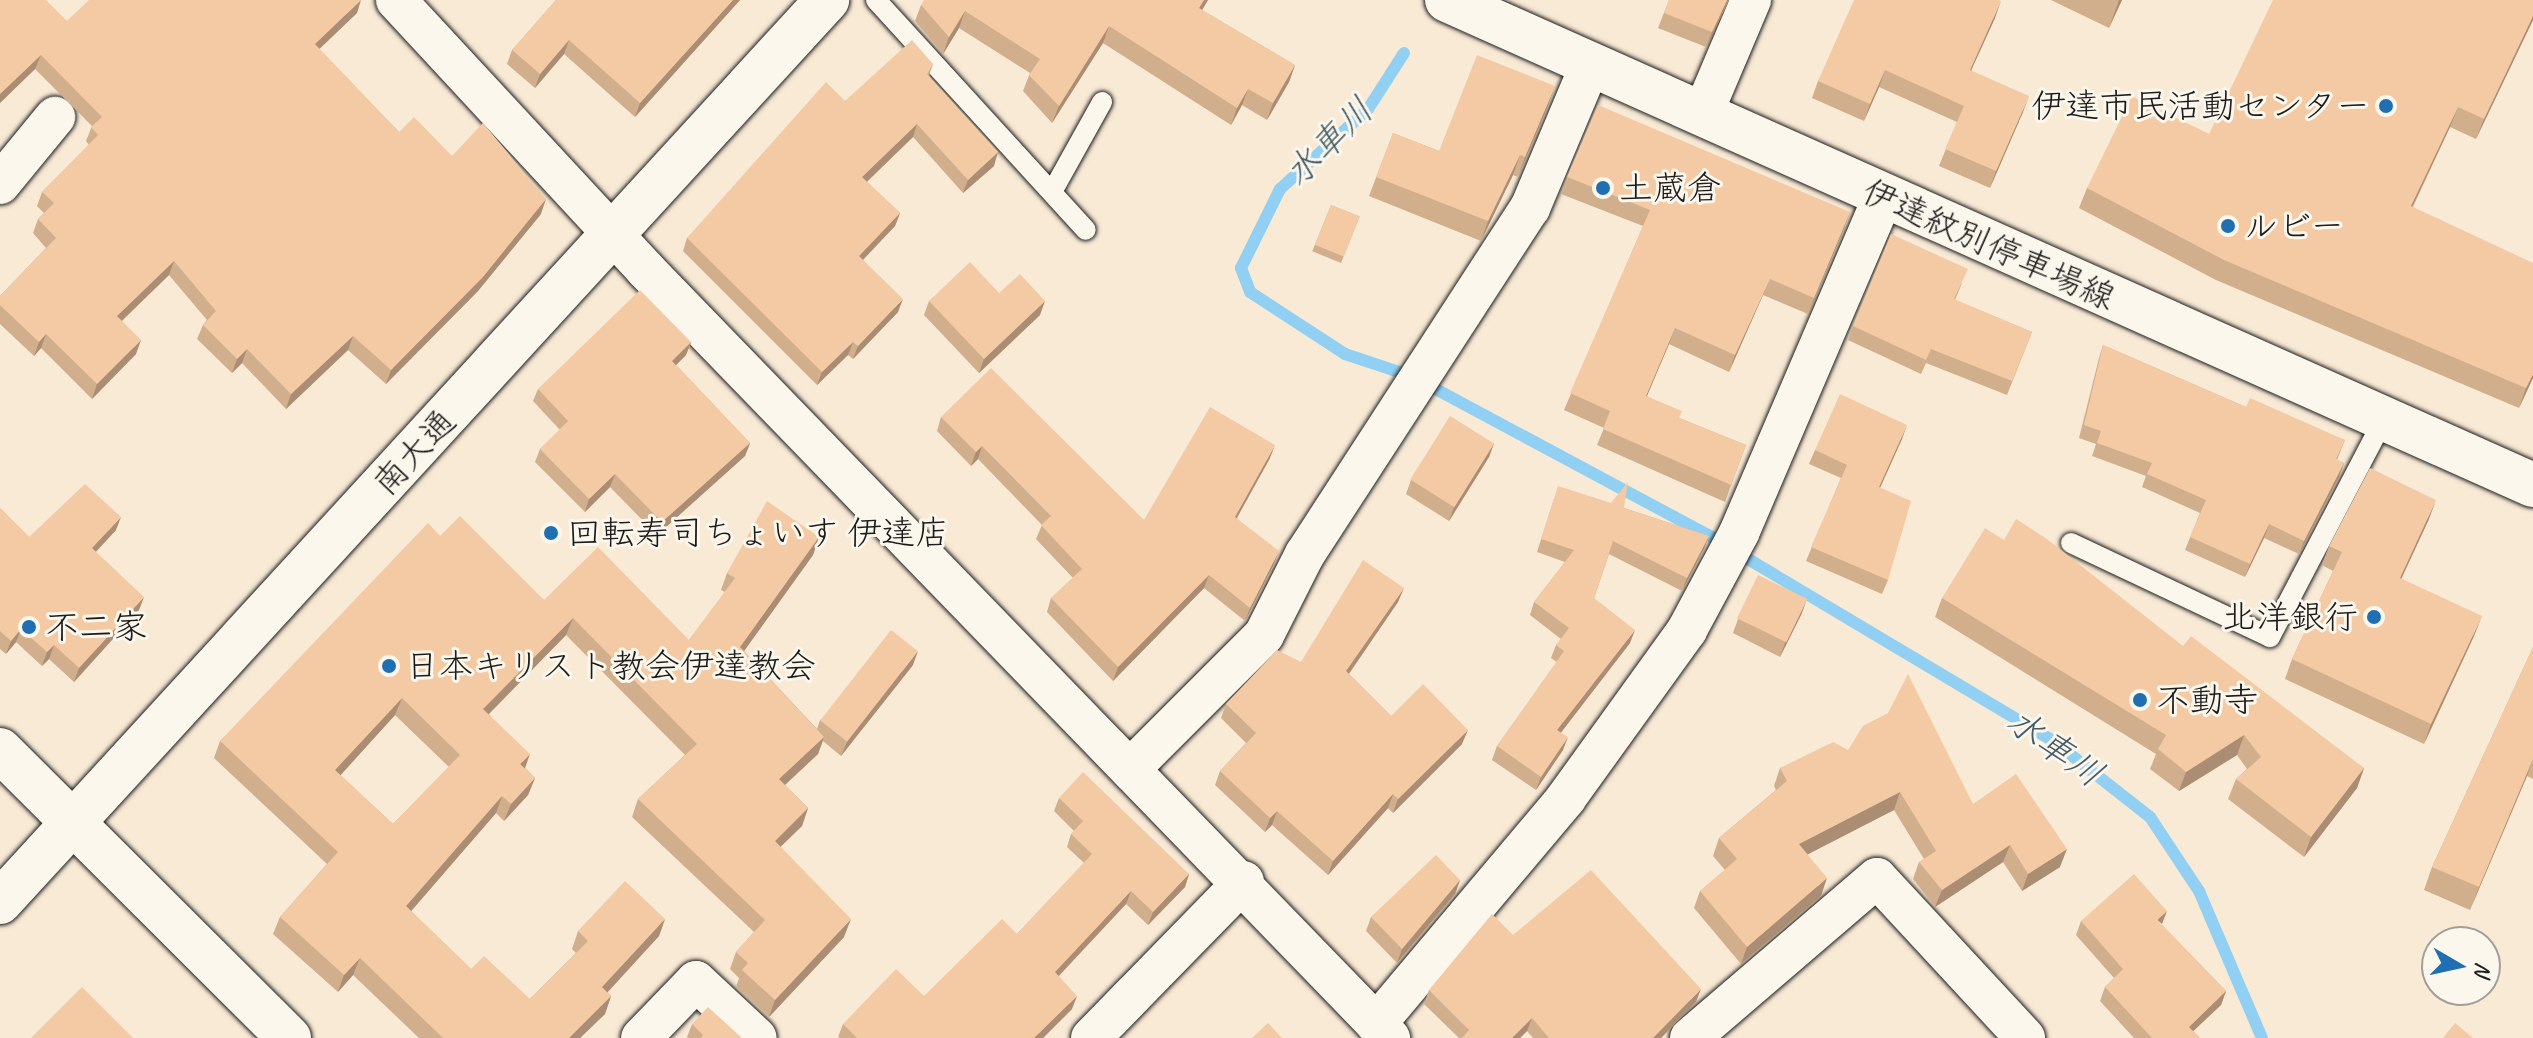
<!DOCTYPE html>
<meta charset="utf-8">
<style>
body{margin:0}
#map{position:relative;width:2533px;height:1038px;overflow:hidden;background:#f9ead6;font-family:Caveat,"Klee One",sans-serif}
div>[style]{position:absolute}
.stream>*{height:12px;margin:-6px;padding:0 6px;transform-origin:6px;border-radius:6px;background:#92d0f3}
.roads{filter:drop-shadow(0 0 2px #1c1c1c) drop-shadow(0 0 2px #1c1c1c)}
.lane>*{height:20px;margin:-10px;padding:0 10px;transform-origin:10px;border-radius:10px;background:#fbf7ec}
.street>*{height:40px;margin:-20px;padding:0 20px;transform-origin:20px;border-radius:20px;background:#fbf7ec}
.secondary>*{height:44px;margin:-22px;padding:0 22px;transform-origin:22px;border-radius:22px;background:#fbf7ec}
.wall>*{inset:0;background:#d1ae8c;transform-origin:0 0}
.shaded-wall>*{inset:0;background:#aa8d72}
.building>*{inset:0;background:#f3caa3;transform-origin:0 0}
.dots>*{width:22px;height:22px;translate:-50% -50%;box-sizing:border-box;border:4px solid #fbf7ec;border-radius:50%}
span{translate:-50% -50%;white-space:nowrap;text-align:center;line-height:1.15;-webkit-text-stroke:6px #fbf7ec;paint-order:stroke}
.poi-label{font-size:34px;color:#1c1c1c}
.right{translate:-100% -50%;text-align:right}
.left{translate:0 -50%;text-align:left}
.street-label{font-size:34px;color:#1c1c1c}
.water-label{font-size:36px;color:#455b67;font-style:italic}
.north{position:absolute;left:2421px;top:926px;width:80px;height:80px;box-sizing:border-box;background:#fbf7ec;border:2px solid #a29f99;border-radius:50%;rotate:99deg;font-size:22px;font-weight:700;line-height:32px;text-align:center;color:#1c1c1c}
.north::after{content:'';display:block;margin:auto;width:28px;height:36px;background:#1f6fb2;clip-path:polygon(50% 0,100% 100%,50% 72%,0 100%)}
</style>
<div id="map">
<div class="stream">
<i style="left:1404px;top:53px;width:67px;rotate:122.7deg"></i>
<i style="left:1368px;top:109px;width:119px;rotate:137.7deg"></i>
<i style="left:1280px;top:189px;width:88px;rotate:116.3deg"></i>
<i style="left:1241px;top:268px;width:26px;rotate:69deg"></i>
<i style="left:1250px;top:292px;width:113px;rotate:33.1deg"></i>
<i style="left:1345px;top:354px;width:63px;rotate:18.4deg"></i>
<i style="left:1430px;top:386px;width:322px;rotate:28.2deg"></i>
<i style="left:1743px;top:556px;width:360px;rotate:30.8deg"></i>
<i style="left:2052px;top:740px;width:125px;rotate:38.2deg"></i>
<i style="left:2150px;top:817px;width:89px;rotate:56.5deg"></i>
<i style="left:2199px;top:891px;width:160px;rotate:66.8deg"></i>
</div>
<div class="roads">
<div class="lane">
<i style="left:876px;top:0;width:311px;rotate:47.6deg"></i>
<i style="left:1052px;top:192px;width:103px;rotate:-60.9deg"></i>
<i style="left:2071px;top:543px;width:220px;rotate:25.3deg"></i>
<i style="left:2270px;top:637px;width:246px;rotate:-62.4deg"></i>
</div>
<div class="street">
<i style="left:396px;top:0;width:367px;rotate:47.2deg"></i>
<i style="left:645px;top:269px;width:1071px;rotate:45.91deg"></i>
<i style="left:1703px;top:113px;width:123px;rotate:-67deg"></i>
<i style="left:0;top:184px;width:87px;rotate:-50.6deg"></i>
<i style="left:1131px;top:768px;width:188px;rotate:-45deg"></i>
<i style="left:1264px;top:635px;width:91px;rotate:-63.2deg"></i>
<i style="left:1305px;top:554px;width:413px;rotate:-57deg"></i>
<i style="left:1530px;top:208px;width:155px;rotate:-67.2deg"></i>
<i style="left:1376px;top:1024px;width:295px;rotate:-49.9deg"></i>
<i style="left:1566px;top:798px;width:207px;rotate:-54.2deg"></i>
<i style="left:1687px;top:630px;width:110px;rotate:-61.8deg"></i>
<i style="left:1739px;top:533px;width:366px;rotate:-66.8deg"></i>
<i style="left:641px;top:1038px;width:79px;rotate:-46deg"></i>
<i style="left:696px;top:981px;width:83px;rotate:43.1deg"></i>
<i style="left:1091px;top:1038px;width:219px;rotate:-45.7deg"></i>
<i style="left:1690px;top:1038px;width:246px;rotate:-40.6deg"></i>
<i style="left:1877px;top:878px;width:218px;rotate:47.2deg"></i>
</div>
<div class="secondary">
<i style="left:1447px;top:0;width:1189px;rotate:24.07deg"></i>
<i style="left:0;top:750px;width:408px;rotate:44.9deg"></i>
<i style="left:0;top:902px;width:1224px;rotate:-47.48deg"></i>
</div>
</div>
<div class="wall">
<i style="clip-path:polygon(0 0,67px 21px,357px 13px,319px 49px,399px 132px,452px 156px,541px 214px,478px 291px,386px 384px,348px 350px,286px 409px,242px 363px,232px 373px,197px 339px,203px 325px,207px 320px,169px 275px,122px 321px,136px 354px,92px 399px,41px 348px,34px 356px,0 324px,0 296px,46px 248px,33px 233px,38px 219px,44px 213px,37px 206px,42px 192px,89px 145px,86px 141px,92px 126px,35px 69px,0 103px)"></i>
<i style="clip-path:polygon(556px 0,740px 0,635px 117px,564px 54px,535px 88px,507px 64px,512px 50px)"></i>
<i style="clip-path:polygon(1208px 0,1202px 10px,1295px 65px,1289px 82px,1267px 120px,1242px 105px,1231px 125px,1103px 43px,1052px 123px,1023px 91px,1030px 73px,959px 28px,943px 54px,915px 21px,921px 5px)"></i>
<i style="clip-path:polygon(1669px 0,1729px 0,1706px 47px,1658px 28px)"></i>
<i style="clip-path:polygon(2051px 0,2122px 0,2109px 28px)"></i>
<i style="clip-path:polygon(2533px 0,2533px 20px,2476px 139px,2450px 127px,2413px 207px,2533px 378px,2519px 408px,2216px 280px,2079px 208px,2087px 188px,2209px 134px)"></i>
<i style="clip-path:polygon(1995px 18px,1971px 70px,2023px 112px,1990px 188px,1939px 166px,1957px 122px,1879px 87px,1864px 121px,1812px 98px,1818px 81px)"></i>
<i style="clip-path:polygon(933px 64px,929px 76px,994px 166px,963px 193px,913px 137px,867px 182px,900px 213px,895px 226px,863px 260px,898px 312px,853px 359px,848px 355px,817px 385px,683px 251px,687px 238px,845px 101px)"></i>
<i style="clip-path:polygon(1548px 106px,1518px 177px,1513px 175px,1481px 241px,1369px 196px,1393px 133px,1439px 151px)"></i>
<i style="clip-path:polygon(1567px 177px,1850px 212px,1808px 314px,1763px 295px,1729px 372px,1669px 344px,1647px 396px,1679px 418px,1746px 445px,1725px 502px,1597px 445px,1604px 428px,1564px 410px,1643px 226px,1561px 194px)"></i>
<i style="left:1331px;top:205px;width:31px;height:50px;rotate:22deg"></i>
<i style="clip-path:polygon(1962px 283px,1955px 300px,2032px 332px,2007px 395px,1926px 363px,1921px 374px,1848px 340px,1853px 326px)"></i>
<i style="clip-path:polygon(999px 293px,1040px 315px,979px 373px,924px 315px,929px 301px)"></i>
<i style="clip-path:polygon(691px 342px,686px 355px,676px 365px,750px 443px,745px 456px,657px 535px,610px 487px,585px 512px,535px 462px,540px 449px,560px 430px,533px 401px,538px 389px)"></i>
<i style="clip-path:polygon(2103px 345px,2246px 407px,2345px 440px,2337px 460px,2344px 463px,2339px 477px,2299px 554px,2264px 538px,2245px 577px,2185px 550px,2200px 513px,2142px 487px,2146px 476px,2092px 456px,2096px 444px,2079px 438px,2099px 358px)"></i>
<i style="clip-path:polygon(941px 417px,1144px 520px,1270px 458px,1237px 518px,1274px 564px,1245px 621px,1204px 588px,1113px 681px,1047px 612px,1051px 598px,1073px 578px,1036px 539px,1042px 525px,978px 459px,971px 466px,937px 431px)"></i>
<i style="clip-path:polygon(1902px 439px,1880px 488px,1888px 580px,1882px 594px,1806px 561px,1841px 478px,1809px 464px,1815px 450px)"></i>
<i style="clip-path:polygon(1494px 443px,1489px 457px,1449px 521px,1406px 494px,1411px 480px)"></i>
<i style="clip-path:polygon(1554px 499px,1624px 508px,1709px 536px,1704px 549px,1682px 591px,1609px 554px,1594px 598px,1630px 643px,1561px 732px,1563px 750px,1536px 790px,1492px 760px,1497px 746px,1557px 662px,1551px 658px,1556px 645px,1561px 639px,1530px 615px,1534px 602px,1565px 562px,1537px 552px)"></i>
<i style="clip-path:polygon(0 508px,29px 537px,116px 530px,96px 552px,139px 610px,74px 682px,49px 659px,42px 666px,16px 642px,6px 654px,0 649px)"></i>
<i style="clip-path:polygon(2429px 519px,2401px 578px,2474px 636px,2424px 744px,2285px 679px,2292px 659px,2333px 571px,2322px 565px,2329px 546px)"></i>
<i style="clip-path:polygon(evenodd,440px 536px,544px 600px,689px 640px,725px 592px,721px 590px,727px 573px,819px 537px,813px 555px,744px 651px,817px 729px,820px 720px,913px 665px,841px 756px,823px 741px,818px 754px,785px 785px,808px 808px,802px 826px,780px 847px,844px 937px,769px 1017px,736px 987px,739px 978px,730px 969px,736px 952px,754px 932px,632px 817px,638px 799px,685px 755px,566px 635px,489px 714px,525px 768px,535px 778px,528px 795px,504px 821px,496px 813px,411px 911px,471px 969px,530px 999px,576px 953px,572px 949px,578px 931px,665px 919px,659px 936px,607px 992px,611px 996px,605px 1014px,580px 1038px,419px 1038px,353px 975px,338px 992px,273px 934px,280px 917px,327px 864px,214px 758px,220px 741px,440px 536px,395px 715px,449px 767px,393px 824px,340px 775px,395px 715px)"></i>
<i style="clip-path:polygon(1942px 598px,2183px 646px,2364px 768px,2357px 788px,2304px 857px,2228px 799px,2236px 779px,2247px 769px,2237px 755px,2179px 791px,2150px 769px,2156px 754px,1935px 617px)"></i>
<i style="clip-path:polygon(1398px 602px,1349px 674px,1391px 716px,1462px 744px,1393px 813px,1388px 808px,1328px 875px,1272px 825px,1265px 832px,1215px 785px,1220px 771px,1246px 743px,1221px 718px,1226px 704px,1301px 662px)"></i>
<i style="clip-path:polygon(1802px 613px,1780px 657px,1733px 633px,1738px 619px)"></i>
<i style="clip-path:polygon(2533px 647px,2533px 779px,2527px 776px,2470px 910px,2424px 890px,2432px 867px)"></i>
<i style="clip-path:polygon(1848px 750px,1973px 804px,2060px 867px,2022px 891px,2003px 862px,1935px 907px,1913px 879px,1919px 862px,1924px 859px,1894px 810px,1807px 854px,1821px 896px,1741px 964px,1694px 908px,1700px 891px,1725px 870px,1713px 856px,1719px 838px,1776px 790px,1774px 786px,1780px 768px)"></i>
<i style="clip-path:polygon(1059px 798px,1189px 874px,1185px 887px,1148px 925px,1126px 904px,1059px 976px,1072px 1009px,1043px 1038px,840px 1038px,838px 1037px,843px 1024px,924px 996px,1017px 934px,1084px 863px,1067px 847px,1071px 834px,1074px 831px,1054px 811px)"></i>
<i style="clip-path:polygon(1460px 880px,1455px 894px,1397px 963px,1366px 931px,1371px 917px)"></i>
<i style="clip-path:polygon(2081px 921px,2162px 925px,2226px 991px,2221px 1005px,2193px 1031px,2200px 1038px,2134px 1038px,2100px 1001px,2105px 987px,2114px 978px,2076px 935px)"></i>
<i style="clip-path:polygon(1513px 935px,1696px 1002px,1661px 1038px,1533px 1038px,1527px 1031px,1520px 1038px,1459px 1038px,1424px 1004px,1429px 990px)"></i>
<i style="clip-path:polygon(692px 1024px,742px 1038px,688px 1038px,687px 1037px)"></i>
</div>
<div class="shaded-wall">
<i style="clip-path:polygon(361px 0,357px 13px,310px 58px,315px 44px)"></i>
<i style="clip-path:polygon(733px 0,740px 0,635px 117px,640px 103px)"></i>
<i style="clip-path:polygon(1204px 0,1208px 0,1193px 25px,1199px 8px)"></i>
<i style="clip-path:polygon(1727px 0,1729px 0,1706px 47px,1712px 32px)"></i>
<i style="clip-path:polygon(2119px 0,2122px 0,2109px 28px)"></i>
<i style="clip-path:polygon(2001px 1px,1995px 18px,1964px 86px,1970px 70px)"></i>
<i style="clip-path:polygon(965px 11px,959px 28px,943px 54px,949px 37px)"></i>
<i style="clip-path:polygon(2533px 16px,2533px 20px,2476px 139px,2484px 119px)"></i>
<i style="clip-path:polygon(1109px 26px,1103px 43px,1052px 123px,1059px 106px)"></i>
<i style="clip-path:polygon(569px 40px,564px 54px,535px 88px,540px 74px)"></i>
<i style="clip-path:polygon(41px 55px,35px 69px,0 103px,0 94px)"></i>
<i style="clip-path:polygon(1295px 65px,1289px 82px,1267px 120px,1273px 103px)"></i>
<i style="clip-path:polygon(1885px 70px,1879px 87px,1864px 121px,1870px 104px)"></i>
<i style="clip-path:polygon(1555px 86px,1548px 106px,1518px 177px,1525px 157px)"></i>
<i style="clip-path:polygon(1248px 89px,1242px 105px,1231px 125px,1237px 108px)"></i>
<i style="clip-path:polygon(2029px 96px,2023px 112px,1990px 188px,1996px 171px)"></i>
<i style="clip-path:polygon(2458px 107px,2450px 127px,2403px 226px,2411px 206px)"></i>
<i style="clip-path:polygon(917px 124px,913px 137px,857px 191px,862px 177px)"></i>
<i style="clip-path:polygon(998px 152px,994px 166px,963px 193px,968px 180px)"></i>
<i style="clip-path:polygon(1520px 155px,1513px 175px,1481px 241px,1488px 221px)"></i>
<i style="clip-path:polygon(546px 199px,541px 214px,478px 291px,386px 384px,391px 370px)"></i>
<i style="clip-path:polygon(1850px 212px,1844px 229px,1808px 314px,1814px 298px)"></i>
<i style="clip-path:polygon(900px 213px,895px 226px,854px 269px,859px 256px)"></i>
<i style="clip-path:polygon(174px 261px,169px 275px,112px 330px,117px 316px)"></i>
<i style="clip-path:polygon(1770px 279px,1763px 295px,1729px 372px,1735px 355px)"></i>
<i style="clip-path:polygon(903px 299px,898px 312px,853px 359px,858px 346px)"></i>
<i style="clip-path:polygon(1045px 301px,1040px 315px,979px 373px,984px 359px)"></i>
<i style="clip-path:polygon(1675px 328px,1669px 344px,1640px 412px,1646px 396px)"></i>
<i style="clip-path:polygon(46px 334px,41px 348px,34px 356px,39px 342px)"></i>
<i style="clip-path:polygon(353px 336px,348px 350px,286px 409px,291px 394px)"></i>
<i style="clip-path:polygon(141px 340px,136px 354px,92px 399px,97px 384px)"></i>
<i style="clip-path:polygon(691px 342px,686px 355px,667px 374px,672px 361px)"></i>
<i style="clip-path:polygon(853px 342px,848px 355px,817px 385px,822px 372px)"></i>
<i style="clip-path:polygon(247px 349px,242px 363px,232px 373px,237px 359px)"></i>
<i style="clip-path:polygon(2533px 374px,2533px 378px,2519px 408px,2526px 388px)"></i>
<i style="clip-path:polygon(1907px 425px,1902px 439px,1874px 501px,1879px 487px)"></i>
<i style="clip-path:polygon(750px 443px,745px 456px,657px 535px,662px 522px)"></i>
<i style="clip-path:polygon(1494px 443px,1489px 457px,1449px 521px,1454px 507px)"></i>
<i style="clip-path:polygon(1275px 445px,1270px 458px,1230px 530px,1235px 517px)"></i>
<i style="clip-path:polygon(982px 446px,978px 459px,971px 466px,976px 452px)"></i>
<i style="clip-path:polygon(2344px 463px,2339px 477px,2299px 554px,2304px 541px)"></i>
<i style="clip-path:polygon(615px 474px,610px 487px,585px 512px,589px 499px)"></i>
<i style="clip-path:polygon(2436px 500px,2429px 519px,2393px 597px,2400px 578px)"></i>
<i style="clip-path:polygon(121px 517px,116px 530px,87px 561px,92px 548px)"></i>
<i style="clip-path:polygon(2269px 524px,2264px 538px,2245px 577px,2250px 564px)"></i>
<i style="clip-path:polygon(1709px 536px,1704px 549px,1682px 591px,1687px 578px)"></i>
<i style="clip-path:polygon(819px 537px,813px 555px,734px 665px,740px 647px)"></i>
<i style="clip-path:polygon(1279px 551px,1274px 564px,1245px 621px,1250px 608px)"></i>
<i style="clip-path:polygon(1209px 575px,1204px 588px,1113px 681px,1118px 667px)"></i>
<i style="clip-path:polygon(1404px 588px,1398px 602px,1341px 685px,1346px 671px)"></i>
<i style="clip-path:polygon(144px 597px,139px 610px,74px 682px,79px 668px)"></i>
<i style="clip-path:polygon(1807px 599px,1802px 613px,1780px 657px,1785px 643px)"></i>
<i style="clip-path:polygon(2482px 616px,2474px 636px,2424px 744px,2431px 724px)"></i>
<i style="clip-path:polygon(573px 618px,566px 635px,477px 726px,483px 709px)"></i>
<i style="clip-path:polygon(21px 629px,16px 642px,6px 654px,11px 641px)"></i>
<i style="clip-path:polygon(1635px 630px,1630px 643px,1553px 743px,1557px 730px)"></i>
<i style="clip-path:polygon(54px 645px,49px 659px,42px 666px,47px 652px)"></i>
<i style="clip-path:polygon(918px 651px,913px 665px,841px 756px,847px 742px)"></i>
<i style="clip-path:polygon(402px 698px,395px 715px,329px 788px,335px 770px)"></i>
<i style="clip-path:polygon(1468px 730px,1462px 744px,1393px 813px,1398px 799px)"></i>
<i style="clip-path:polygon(2244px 735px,2237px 755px,2179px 791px,2186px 772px)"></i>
<i style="clip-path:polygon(824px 737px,818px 754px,773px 796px,779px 779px)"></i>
<i style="clip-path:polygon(1568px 737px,1563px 750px,1536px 790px,1541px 777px)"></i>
<i style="clip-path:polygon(530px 754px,524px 771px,520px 764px)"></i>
<i style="clip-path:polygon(2533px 759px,2527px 776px,2470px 910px,2479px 887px)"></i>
<i style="clip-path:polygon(2364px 768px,2357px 788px,2304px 857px,2311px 837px)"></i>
<i style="clip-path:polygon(535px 778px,528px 795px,504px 821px,511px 804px)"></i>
<i style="clip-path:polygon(1900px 792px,1894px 810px,1793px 862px,1799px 844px)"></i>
<i style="clip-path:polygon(1393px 794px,1388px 808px,1328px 875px,1333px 861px)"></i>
<i style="clip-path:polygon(502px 796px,496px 813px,400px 924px,406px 906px)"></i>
<i style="clip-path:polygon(808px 808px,802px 826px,769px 858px,775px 841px)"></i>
<i style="clip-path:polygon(1277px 811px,1272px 825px,1265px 832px,1270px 818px)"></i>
<i style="clip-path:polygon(2010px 845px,2003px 862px,1935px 907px,1942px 890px)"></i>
<i style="clip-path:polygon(2067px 849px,2060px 867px,2022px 891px,2028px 874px)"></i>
<i style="clip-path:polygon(1189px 874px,1185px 887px,1148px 925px,1153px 912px)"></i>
<i style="clip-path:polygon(1827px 878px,1821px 896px,1741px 964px,1747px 947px)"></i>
<i style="clip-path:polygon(1460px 880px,1455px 894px,1397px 963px,1402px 949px)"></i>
<i style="clip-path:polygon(1131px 891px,1126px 904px,1050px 985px,1055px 972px)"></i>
<i style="clip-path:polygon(2167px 911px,2162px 924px,2157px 920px)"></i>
<i style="clip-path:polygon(665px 919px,659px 936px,596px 1005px,602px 987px)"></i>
<i style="clip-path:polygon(851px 919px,844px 937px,769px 1017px,775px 1000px)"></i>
<i style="clip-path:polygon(360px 958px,353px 975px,338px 992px,344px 975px)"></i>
<i style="clip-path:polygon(1701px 989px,1696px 1002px,1661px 1038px,1653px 1038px)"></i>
<i style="clip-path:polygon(2226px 991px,2221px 1005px,2186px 1038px,2189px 1027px)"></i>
<i style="clip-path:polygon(611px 996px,605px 1014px,580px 1038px,569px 1038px)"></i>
<i style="clip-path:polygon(1077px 996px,1072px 1009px,1043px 1038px,1034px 1038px)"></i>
<i style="clip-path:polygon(1532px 1018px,1527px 1031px,1520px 1038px,1512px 1038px)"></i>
</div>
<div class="building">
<i style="clip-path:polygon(0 0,46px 0,67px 21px,89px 0,361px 0,315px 44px,399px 132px,414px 117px,452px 156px,483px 123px,546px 199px,483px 277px,391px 370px,353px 336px,291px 394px,247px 349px,237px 359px,203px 325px,216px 311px,174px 261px,117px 316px,141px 340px,97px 384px,46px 334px,39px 342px,0 305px,0 296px,56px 238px,38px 219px,54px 203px,42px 192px,98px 135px,91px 127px,102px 117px,41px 55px,0 94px)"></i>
<i style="clip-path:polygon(556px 0,733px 0,640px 103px,569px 40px,540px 74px,512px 50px)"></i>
<i style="clip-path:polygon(924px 0,1204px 0,1199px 8px,1295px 65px,1273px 103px,1248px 89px,1237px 108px,1109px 26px,1059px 106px,1029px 75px,1040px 59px,965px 11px,949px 37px,921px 5px)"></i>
<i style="clip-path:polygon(1669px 0,1727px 0,1712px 32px,1664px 13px)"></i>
<i style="clip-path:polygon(1854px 0,1999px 0,2001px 1px,1970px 70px,2029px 96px,1996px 171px,1945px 149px,1964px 106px,1885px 70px,1870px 104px,1818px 81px)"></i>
<i style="clip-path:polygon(2273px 0,2533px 0,2533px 16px,2484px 119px,2458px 107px,2411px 206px,2533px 263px,2533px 374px,2526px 388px,2224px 260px,2087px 188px,2132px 96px,2209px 134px)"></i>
<i style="clip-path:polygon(912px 40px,933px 64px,927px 74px,998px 152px,968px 180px,917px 124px,862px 177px,900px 213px,859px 256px,903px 299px,858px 346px,853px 342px,822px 372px,687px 238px,826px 82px,845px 101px)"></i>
<i style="clip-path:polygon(1477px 55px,1555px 86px,1525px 157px,1520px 155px,1488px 221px,1376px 177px,1393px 133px,1439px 151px)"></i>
<i style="clip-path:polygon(1598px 105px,1850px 212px,1814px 298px,1770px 279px,1735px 355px,1675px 328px,1646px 396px,1682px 411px,1679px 418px,1746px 445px,1731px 485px,1603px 429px,1610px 411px,1570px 393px,1650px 210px,1567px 177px)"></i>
<i style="left:1331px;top:205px;width:31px;height:43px;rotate:22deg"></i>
<i style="clip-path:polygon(1891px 234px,1968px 269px,1954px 299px,2032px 332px,2012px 381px,1931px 349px,1926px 360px,1853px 326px)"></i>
<i style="clip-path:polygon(970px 262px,999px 293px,1020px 274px,1045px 301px,984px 359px,929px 301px)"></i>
<i style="clip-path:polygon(640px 290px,691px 342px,672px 361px,750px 443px,662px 522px,615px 474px,589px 499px,540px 449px,568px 421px,538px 389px)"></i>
<i style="clip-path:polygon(2103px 345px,2246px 407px,2250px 398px,2345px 440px,2336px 459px,2344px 463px,2304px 541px,2269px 524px,2250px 564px,2190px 537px,2206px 500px,2147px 474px,2152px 463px,2097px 443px,2101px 431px,2084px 425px)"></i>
<i style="clip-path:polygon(991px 368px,1144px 520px,1210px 407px,1275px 445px,1235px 517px,1279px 551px,1250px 608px,1209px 575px,1118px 667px,1051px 598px,1082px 569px,1041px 525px,1051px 516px,982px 446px,976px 452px,941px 417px)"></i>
<i style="clip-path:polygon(1840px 394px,1907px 425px,1879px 487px,1911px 501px,1888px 580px,1811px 547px,1847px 465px,1815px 450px)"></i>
<i style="left:1450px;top:416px;width:52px;height:75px;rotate:32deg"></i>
<i style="clip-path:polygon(2370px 468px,2436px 500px,2400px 578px,2482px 616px,2431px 724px,2292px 659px,2342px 552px,2329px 546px)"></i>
<i style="clip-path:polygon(1628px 482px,1624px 508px,1709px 536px,1687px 578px,1613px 541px,1594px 598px,1635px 630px,1557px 730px,1568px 737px,1541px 777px,1497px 746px,1564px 651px,1556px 645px,1569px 628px,1534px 602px,1574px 550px,1541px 539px,1558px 486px,1611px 503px)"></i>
<i style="clip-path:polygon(85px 484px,121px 517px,92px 548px,144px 597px,79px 668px,54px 645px,47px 652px,21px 629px,11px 641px,0 631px,0 508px,29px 537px)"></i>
<i style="clip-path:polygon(evenodd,767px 501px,819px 537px,740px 647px,824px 737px,779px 779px,808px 808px,775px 841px,851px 919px,775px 1000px,742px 970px,748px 963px,736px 952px,765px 920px,638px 799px,697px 744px,573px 618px,483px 709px,530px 754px,520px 764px,535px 778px,511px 804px,502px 796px,406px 906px,471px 969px,484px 956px,530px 999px,588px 941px,578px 931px,625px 881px,665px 919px,602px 987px,611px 996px,569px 1038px,443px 1038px,360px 958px,344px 975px,280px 917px,338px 852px,220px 741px,428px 523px,440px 536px,460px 516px,544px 600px,598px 547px,689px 640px,735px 578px,727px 573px,767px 501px,402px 698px,460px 755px,393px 824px,335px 770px,402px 698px)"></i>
<i style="clip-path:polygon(2016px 519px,2047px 539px,2183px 646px,2191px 636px,2364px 768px,2311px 837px,2236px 779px,2261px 757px,2244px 735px,2186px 772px,2158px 749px,2166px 735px,1942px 598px,1985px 528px,2004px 540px)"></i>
<i style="clip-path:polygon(1363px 560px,1404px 588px,1346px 671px,1391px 716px,1423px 684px,1468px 730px,1398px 799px,1393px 794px,1333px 861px,1277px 811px,1270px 818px,1220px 771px,1256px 733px,1226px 704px,1277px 650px,1301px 662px)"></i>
<i style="left:1758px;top:575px;width:55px;height:48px;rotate:26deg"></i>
<i style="left:891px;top:630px;width:34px;height:115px;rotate:38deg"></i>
<i style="clip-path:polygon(2533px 647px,2533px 759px,2479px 887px,2432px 867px)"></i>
<i style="clip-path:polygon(1908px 674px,1973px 804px,2016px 774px,2067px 849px,2028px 874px,2010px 845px,1942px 890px,1919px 862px,1936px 851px,1900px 792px,1799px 844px,1827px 878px,1747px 947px,1700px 891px,1737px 859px,1719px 838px,1787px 781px,1780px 768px,1833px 742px,1848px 750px,1863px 726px,1888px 713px)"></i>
<i style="clip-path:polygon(1083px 772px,1189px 874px,1153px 912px,1131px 891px,1055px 972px,1077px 996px,1034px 1038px,857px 1038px,843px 1024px,896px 969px,924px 996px,1002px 919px,1017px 934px,1092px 854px,1071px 834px,1083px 821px,1059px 798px)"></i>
<i style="clip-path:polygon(1436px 855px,1460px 880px,1402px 949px,1371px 917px)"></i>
<i style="clip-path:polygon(1591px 870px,1701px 989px,1653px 1038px,1549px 1038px,1532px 1018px,1512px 1038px,1462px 1038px,1469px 1030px,1429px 990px,1492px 914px,1513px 935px)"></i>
<i style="clip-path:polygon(2134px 874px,2167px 911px,2157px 920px,2226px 991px,2189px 1027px,2200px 1038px,2152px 1038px,2105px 987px,2123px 969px,2081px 921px)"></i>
<i style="clip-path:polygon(82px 987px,133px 1038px,31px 1038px)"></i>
<i style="clip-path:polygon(708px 1007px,742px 1038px,701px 1038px,703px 1035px,692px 1024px)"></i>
<i style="clip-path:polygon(1268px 1023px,1282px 1038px,1252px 1038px)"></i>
<i style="clip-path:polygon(2455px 1023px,2473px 1038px,2443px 1038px)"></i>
</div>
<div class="dots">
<i style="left:2386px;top:106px;background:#1f6fb2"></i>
<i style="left:1603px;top:188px;background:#1f6fb2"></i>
<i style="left:2228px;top:226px;background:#1f6fb2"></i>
<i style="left:551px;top:533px;background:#1f6fb2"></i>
<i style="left:2374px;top:617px;background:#1f6fb2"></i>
<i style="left:29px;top:627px;background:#1f6fb2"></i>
<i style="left:389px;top:666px;background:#1f6fb2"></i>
<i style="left:2140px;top:700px;background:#1f6fb2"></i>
</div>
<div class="poi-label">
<span class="right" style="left:2370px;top:106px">伊達市民活動センター</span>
<span class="left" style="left:1619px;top:188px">土蔵倉</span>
<span class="left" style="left:2244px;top:226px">ルビー</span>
<span class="left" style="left:567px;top:533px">回転寿司ちょいす 伊達店</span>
<span class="right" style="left:2358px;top:617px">北洋銀行</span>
<span class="left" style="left:45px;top:627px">不二家</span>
<span class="left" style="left:405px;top:666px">日本キリスト教会伊達教会</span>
<span class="left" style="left:2156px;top:700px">不動寺</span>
</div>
<div class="street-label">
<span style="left:1989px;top:244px;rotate:24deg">伊達紋別停車場線</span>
<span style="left:414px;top:452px;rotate:-47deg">南大通</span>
</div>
<div class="water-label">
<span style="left:1329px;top:142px;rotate:-45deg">水車川</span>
<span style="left:2055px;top:748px;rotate:35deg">水車川</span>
</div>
<div class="north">N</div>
</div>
